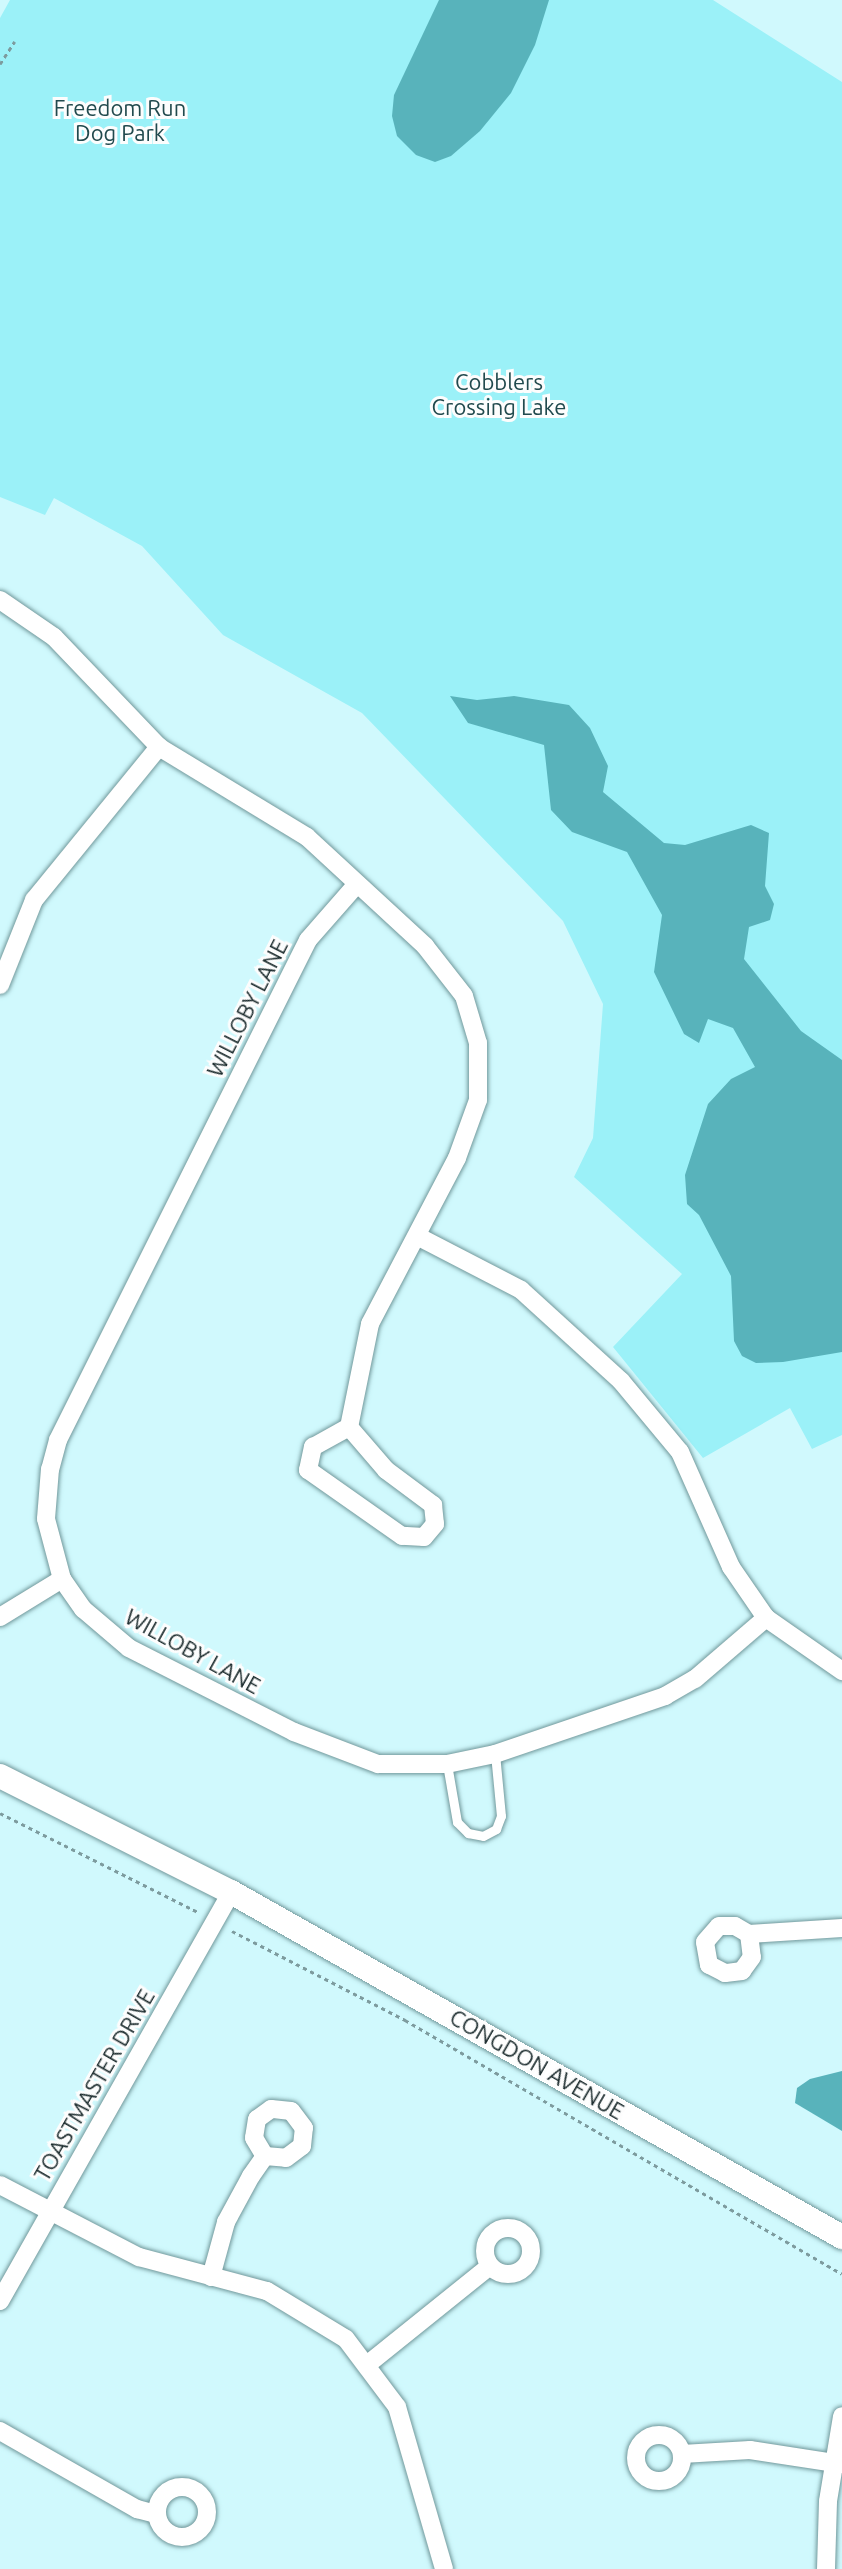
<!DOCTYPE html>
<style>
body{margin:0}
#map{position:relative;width:842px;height:2569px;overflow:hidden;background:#d0f9fd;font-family:Ubuntu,sans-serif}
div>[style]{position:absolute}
.green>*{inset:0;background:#9bf1f8}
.water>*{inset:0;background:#58b3bb}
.path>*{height:3px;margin-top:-1.5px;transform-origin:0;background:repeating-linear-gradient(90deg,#7d9b9e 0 4px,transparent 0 8px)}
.roads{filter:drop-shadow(0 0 2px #71989b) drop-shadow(0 0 2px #71989b)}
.lane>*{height:9px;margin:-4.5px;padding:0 4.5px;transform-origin:4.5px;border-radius:4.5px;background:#fff}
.street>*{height:18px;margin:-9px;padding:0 9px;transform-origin:9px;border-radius:9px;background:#fff}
.street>.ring{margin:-9px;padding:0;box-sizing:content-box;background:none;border:18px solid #fff;border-radius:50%}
.secondary>*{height:24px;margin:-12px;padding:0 12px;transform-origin:12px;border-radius:12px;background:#fff}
span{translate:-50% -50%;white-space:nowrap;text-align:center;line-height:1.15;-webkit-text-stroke:6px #fdfdfd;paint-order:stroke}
.park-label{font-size:22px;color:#214a4e}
.street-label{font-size:22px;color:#1b2b2d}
</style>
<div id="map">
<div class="green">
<i style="clip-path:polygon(10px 0,713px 0,842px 82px,842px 1435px,812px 1449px,790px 1408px,703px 1458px,613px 1347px,682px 1274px,574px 1177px,593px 1138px,603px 1004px,563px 921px,362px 713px,223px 635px,142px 546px,54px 498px,45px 515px,0 497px,0 18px)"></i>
</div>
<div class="water">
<i style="clip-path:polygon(439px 0,549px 0,535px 45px,511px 93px,480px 131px,451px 156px,435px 162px,416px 155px,397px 136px,392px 116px,394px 95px)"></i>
<i style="clip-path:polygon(450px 696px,477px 700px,514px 696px,569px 705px,590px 728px,608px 766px,603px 792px,664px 843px,685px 845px,751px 825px,769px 833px,765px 886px,774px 904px,770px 920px,749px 927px,744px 959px,801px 1031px,842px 1060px,842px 1352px,783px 1362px,756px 1363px,742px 1356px,734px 1341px,731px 1276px,699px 1215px,687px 1204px,685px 1175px,708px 1104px,731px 1079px,755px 1067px,733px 1028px,708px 1019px,699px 1043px,684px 1034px,654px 972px,662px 915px,627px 852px,572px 832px,551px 810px,544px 745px,468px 723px)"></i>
<i style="clip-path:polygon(842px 2071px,842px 2131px,795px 2103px,797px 2088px,810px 2079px)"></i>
</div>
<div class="path">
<i style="left:0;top:64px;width:27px;rotate:-57deg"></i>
<i style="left:0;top:1813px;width:221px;rotate:26.6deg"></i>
<i style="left:232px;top:1931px;width:195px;rotate:27.2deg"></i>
<i style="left:405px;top:2020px;width:505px;rotate:30.17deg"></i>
</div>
<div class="roads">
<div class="lane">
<i style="left:447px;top:1764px;width:59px;rotate:80.2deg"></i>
<i style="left:457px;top:1822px;width:16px;rotate:45deg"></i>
<i style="left:468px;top:1833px;width:15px;rotate:11deg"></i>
<i style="left:483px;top:1836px;width:15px;rotate:-28deg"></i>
<i style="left:496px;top:1829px;width:14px;rotate:-69deg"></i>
<i style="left:501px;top:1816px;width:62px;rotate:-95.5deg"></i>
</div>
<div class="street">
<i style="left:0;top:600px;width:65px;rotate:34.4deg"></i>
<i style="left:54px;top:637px;width:152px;rotate:46.3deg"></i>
<i style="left:159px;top:747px;width:173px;rotate:31.3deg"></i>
<i style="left:307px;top:837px;width:161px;rotate:42.7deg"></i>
<i style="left:425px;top:946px;width:63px;rotate:52deg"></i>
<i style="left:464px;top:996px;width:49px;rotate:73.4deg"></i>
<i style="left:478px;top:1043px;width:57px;rotate:90deg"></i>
<i style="left:478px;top:1100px;width:62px;rotate:109.9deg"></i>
<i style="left:457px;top:1158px;width:187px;rotate:117.7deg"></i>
<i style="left:370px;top:1324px;width:105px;rotate:101.5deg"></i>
<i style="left:349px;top:1427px;width:57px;rotate:49.3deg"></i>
<i style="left:386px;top:1470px;width:59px;rotate:36.7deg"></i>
<i style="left:433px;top:1505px;width:19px;rotate:84deg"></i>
<i style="left:435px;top:1524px;width:17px;rotate:130deg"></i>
<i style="left:424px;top:1537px;width:22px;rotate:-177deg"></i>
<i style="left:402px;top:1536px;width:115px;rotate:-144.9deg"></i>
<i style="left:308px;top:1470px;width:24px;rotate:-78deg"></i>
<i style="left:313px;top:1447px;width:41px;rotate:-29.1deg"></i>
<i style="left:357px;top:884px;width:74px;rotate:131.2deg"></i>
<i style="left:308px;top:940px;width:559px;rotate:116.57deg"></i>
<i style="left:58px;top:1440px;width:30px;rotate:105deg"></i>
<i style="left:50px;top:1469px;width:50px;rotate:94.6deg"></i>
<i style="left:46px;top:1519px;width:62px;rotate:75.1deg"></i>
<i style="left:62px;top:1579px;width:37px;rotate:55deg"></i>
<i style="left:83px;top:1609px;width:60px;rotate:40.3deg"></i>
<i style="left:129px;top:1648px;width:185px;rotate:27deg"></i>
<i style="left:294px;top:1732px;width:90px;rotate:20.9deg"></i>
<i style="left:378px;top:1764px;width:69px"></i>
<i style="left:447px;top:1764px;width:49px;rotate:-11.8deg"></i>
<i style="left:495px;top:1754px;width:180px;rotate:-18.8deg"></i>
<i style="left:665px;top:1696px;width:34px;rotate:-30deg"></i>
<i style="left:695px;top:1679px;width:94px;rotate:-40.7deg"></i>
<i style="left:0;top:985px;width:92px;rotate:-68.2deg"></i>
<i style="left:34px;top:900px;width:198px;rotate:-50.8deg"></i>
<i style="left:417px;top:1236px;width:117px;rotate:27.4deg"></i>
<i style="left:521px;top:1290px;width:135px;rotate:42.3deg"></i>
<i style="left:621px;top:1381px;width:92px;rotate:50.3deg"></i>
<i style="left:680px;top:1452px;width:126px;rotate:66.1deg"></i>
<i style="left:731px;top:1567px;width:62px;rotate:55.5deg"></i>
<i style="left:766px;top:1618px;width:93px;rotate:34.9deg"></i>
<i style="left:0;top:1617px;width:73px;rotate:-31.5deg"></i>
<i style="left:749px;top:1934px;width:23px;rotate:83deg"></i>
<i style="left:752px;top:1957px;width:17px;rotate:126deg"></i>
<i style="left:742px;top:1971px;width:17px;rotate:173deg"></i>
<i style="left:725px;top:1973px;width:18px;rotate:-153deg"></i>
<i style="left:709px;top:1965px;width:23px;rotate:-100deg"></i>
<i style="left:705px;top:1942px;width:21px;rotate:-49deg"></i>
<i style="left:719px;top:1926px;width:16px"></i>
<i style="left:735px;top:1926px;width:16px;rotate:30deg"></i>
<i style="left:749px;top:1934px;width:93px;rotate:-3.7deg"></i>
<i style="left:0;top:2185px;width:157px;rotate:27.4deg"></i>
<i style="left:139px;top:2257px;width:132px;rotate:14.9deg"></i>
<i style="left:267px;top:2291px;width:92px;rotate:31.3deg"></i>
<i style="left:346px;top:2339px;width:85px;rotate:53.1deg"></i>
<i style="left:397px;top:2407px;width:169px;rotate:73.8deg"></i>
<i class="ring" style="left:485px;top:2228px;width:28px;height:28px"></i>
<i style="left:211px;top:2277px;width:57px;rotate:-74.7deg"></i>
<i style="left:226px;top:2222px;width:52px;rotate:-61.5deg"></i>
<i style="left:251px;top:2176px;width:24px;rotate:-55deg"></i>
<i style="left:265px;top:2156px;width:21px;rotate:5deg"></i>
<i style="left:286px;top:2158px;width:20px;rotate:-37deg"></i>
<i style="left:302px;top:2146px;width:18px;rotate:-84deg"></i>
<i style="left:304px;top:2128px;width:21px;rotate:-127deg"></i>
<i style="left:291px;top:2111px;width:20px;rotate:-174deg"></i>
<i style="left:271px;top:2109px;width:17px;rotate:144deg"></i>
<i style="left:257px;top:2119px;width:19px;rotate:99deg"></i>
<i style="left:254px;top:2138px;width:21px;rotate:59deg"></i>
<i style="left:0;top:2301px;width:470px;rotate:-60.5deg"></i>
<i style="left:368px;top:2364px;width:156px;rotate:-38.8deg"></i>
<i style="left:0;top:2431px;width:158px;rotate:29.7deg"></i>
<i style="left:137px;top:2509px;width:20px;rotate:15deg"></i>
<i class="ring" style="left:636px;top:2435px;width:28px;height:28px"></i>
<i style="left:682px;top:2454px;width:68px;rotate:-3.4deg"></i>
<i style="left:750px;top:2450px;width:93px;rotate:8.7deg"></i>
<i class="ring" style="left:157px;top:2487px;width:32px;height:32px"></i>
<i style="left:826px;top:2569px;width:68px;rotate:-88.3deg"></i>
<i style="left:828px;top:2501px;width:86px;rotate:-80.6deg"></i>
</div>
<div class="secondary">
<i style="left:0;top:1776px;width:258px;rotate:26.7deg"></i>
<i style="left:231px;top:1892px;width:702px;rotate:29.45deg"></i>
</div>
</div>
<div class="park-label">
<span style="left:120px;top:120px">Freedom Run<br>Dog Park</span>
<span style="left:499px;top:394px">Cobblers<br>Crossing Lake</span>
</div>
<div class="street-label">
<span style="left:247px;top:1008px;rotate:-63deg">WILLOBY LANE</span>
<span style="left:193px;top:1651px;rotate:29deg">WILLOBY LANE</span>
<span style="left:537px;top:2064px;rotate:30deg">CONGDON AVENUE</span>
<span style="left:94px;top:2085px;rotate:-60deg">TOASTMASTER DRIVE</span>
</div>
</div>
